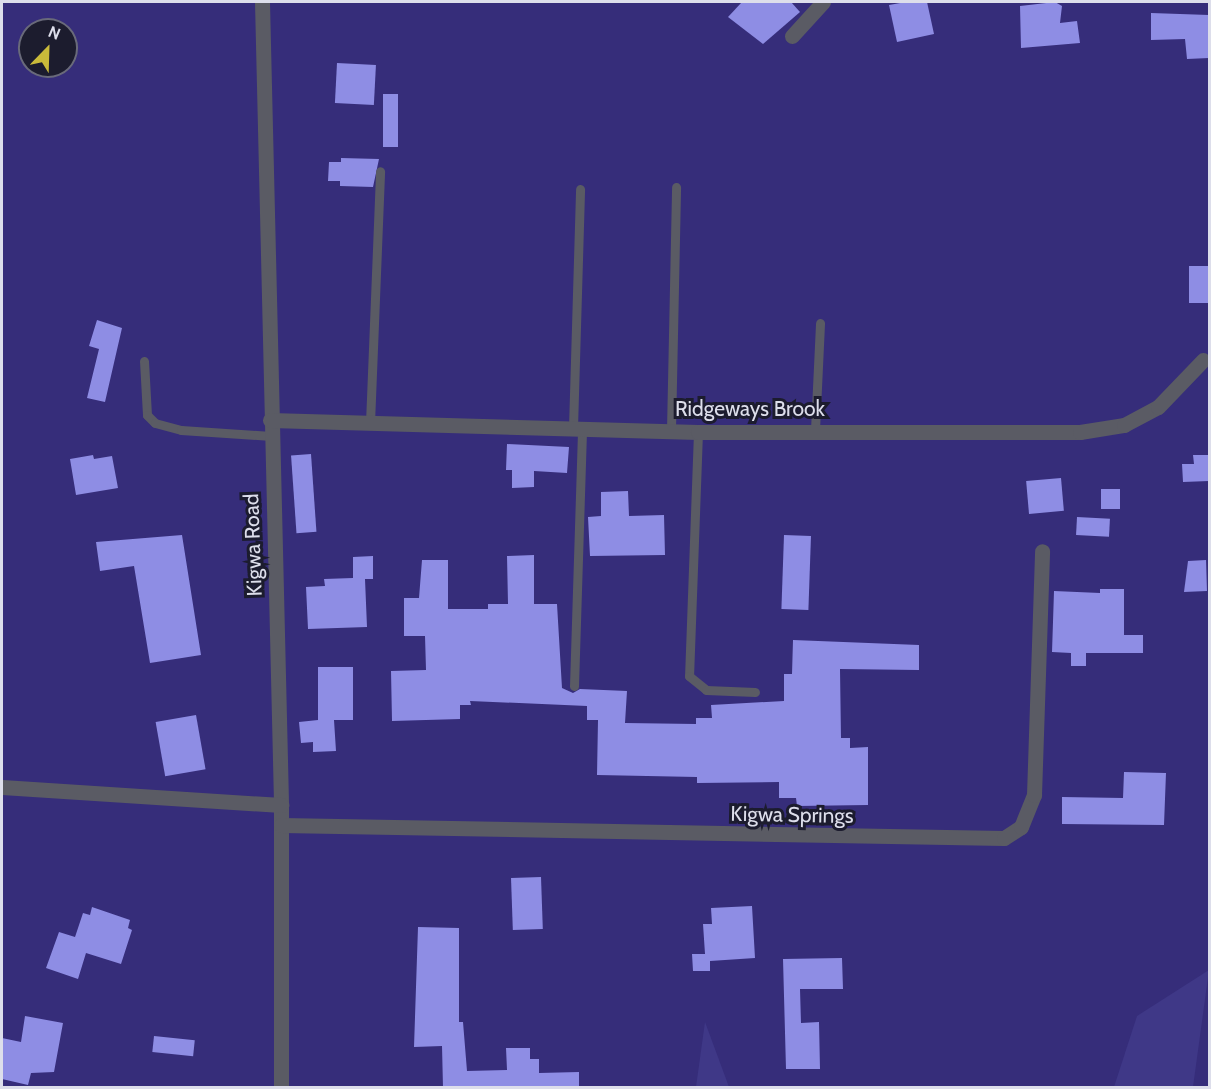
<!DOCTYPE html>
<style>
body{margin:0}
#map{position:relative;width:1211px;height:1089px;overflow:hidden;background:#1c1c2e;font-family:Cabin,sans-serif}
div>[style]{position:absolute}
.green>*{inset:0;background:#362d7a}
.forest>*{inset:0;background:#3f3887}
.building>*{inset:0;background:#8e8de4;transform-origin:0 0}
.service>*{height:9px;margin:-4.5px;padding:0 4.5px;transform-origin:4.5px;border-radius:4.5px;background:#5a5b64}
.minor>*{height:15px;margin:-7.5px;padding:0 7.5px;transform-origin:7.5px;border-radius:7.5px;background:#5a5b64}
span{translate:-50% -50%;white-space:nowrap;text-align:center;line-height:1.15;-webkit-text-stroke:6px #1c1c2e;paint-order:stroke}
.street-label{font-size:21px;color:#dddeeb}
.frame{position:absolute;inset:0;border:3px solid #dddeeb;pointer-events:none}
.north{position:absolute;left:18px;top:18px;width:60px;height:60px;box-sizing:border-box;background:#1c1c2e;border:2px solid #696a7a;border-radius:50%;rotate:23deg;font-size:16px;font-weight:700;line-height:24px;text-align:center;color:#dddeeb}
.north::after{content:'';display:block;margin:auto;width:21px;height:27px;background:#c9ba3a;clip-path:polygon(50% 0,100% 100%,50% 72%,0 100%)}
</style>
<div id="map">
<div class="green">
<i style="clip-path:polygon(evenodd,1209px 2px,1209px 1087px,2px 1087px,2px 3px,1209px 2px,30px 30px,66px 30px,66px 66px,30px 66px,30px 30px)"></i>
</div>
<div class="forest">
<i style="clip-path:polygon(1209px 970px,1193px 1087px,1114px 1087px,1137px 1016px)"></i>
<i style="clip-path:polygon(705px 1022px,729px 1087px,696px 1087px)"></i>
</div>
<div class="building">
<i style="clip-path:polygon(742px 2px,791px 2px,800px 12px,763px 44px,728px 17px)"></i>
<i style="clip-path:polygon(906px 2px,927px 2px,934px 34px,897px 42px,889px 5px)"></i>
<i style="clip-path:polygon(1055px 2px,1062px 6px,1060px 23px,1077px 21px,1080px 43px,1021px 48px,1020px 6px)"></i>
<i style="clip-path:polygon(1151px 13px,1209px 15px,1209px 58px,1187px 59px,1185px 39px,1151px 40px)"></i>
<i style="left:337px;top:63px;width:39px;height:40px;rotate:3deg"></i>
<i style="left:383px;top:94px;width:15px;height:53px"></i>
<i style="clip-path:polygon(341px 158px,379px 159px,373px 187px,340px 186px,340px 181px,328px 181px,329px 162px,341px 162px)"></i>
<i style="left:1209px;top:266px;width:37px;height:20px;rotate:90deg"></i>
<i style="clip-path:polygon(97px 320px,122px 328px,105px 402px,87px 398px,99px 349px,89px 346px)"></i>
<i style="clip-path:polygon(507px 444px,569px 447px,567px 473px,534px 471px,534px 487px,512px 488px,512px 470px,506px 470px)"></i>
<i style="left:311px;top:454px;width:78px;height:20px;rotate:86deg"></i>
<i style="clip-path:polygon(93px 455px,94px 459px,112px 456px,118px 488px,76px 495px,70px 459px)"></i>
<i style="clip-path:polygon(1193px 455px,1209px 455px,1209px 481px,1183px 482px,1182px 464px,1194px 464px)"></i>
<i style="left:1061px;top:478px;width:33px;height:35px;rotate:85deg"></i>
<i style="left:1101px;top:489px;width:19px;height:20px"></i>
<i style="clip-path:polygon(628px 491px,629px 516px,664px 515px,665px 555px,590px 556px,588px 517px,601px 516px,601px 492px)"></i>
<i style="left:1077px;top:517px;width:33px;height:18px;rotate:3deg"></i>
<i style="clip-path:polygon(182px 535px,201px 655px,150px 663px,134px 566px,100px 571px,96px 542px)"></i>
<i style="left:784px;top:535px;width:27px;height:74px;rotate:2deg"></i>
<i style="clip-path:polygon(534px 555px,534px 604px,557px 604px,562px 688px,573px 693px,580px 689px,627px 691px,625px 723px,696px 724px,696px 718px,712px 718px,711px 705px,784px 701px,784px 674px,792px 674px,793px 640px,919px 645px,919px 670px,840px 669px,841px 738px,850px 738px,850px 748px,868px 747px,868px 805px,797px 806px,796px 798px,779px 798px,779px 782px,697px 783px,697px 777px,597px 775px,598px 720px,587px 720px,587px 706px,470px 701px,471px 705px,460px 705px,460px 719px,392px 721px,391px 671px,426px 670px,425px 636px,404px 636px,404px 598px,419px 598px,422px 560px,448px 560px,448px 609px,488px 609px,488px 604px,508px 604px,507px 556px)"></i>
<i style="clip-path:polygon(373px 556px,373px 579px,365px 579px,367px 627px,308px 629px,306px 587px,325px 586px,324px 579px,353px 578px,353px 557px)"></i>
<i style="clip-path:polygon(1206px 560px,1207px 591px,1184px 592px,1188px 561px)"></i>
<i style="clip-path:polygon(1100px 589px,1124px 589px,1124px 635px,1143px 635px,1143px 653px,1086px 653px,1086px 666px,1071px 666px,1071px 653px,1052px 652px,1054px 591px,1100px 593px)"></i>
<i style="clip-path:polygon(318px 667px,353px 667px,353px 720px,334px 720px,336px 751px,313px 752px,313px 742px,301px 743px,299px 722px,318px 720px)"></i>
<i style="left:196px;top:715px;width:55px;height:41px;rotate:80deg"></i>
<i style="clip-path:polygon(1124px 772px,1166px 773px,1164px 825px,1062px 824px,1062px 797px,1123px 798px)"></i>
<i style="left:541px;top:877px;width:52px;height:30px;rotate:88deg"></i>
<i style="clip-path:polygon(752px 906px,755px 958px,710px 961px,710px 971px,693px 971px,692px 954px,705px 954px,703px 924px,712px 924px,711px 908px)"></i>
<i style="clip-path:polygon(92px 907px,130px 920px,128px 928px,132px 930px,121px 964px,86px 953px,78px 979px,46px 968px,59px 932px,75px 937px,83px 913px,90px 915px)"></i>
<i style="clip-path:polygon(418px 927px,459px 928px,459px 1022px,463px 1022px,467px 1071px,507px 1070px,506px 1048px,530px 1048px,530px 1059px,539px 1059px,539px 1073px,579px 1072px,579px 1088px,443px 1088px,442px 1046px,414px 1047px)"></i>
<i style="clip-path:polygon(842px 958px,843px 989px,800px 989px,801px 1023px,819px 1022px,820px 1069px,786px 1069px,783px 959px)"></i>
<i style="clip-path:polygon(25px 1016px,63px 1023px,54px 1072px,31px 1073px,28px 1085px,2px 1079px,2px 1038px,21px 1042px)"></i>
<i style="left:154px;top:1036px;width:41px;height:16px;rotate:6deg"></i>
</div>
<div class="service">
<i style="left:144px;top:361px;width:54px;rotate:86.8deg"></i>
<i style="left:147px;top:415px;width:11px;rotate:45deg"></i>
<i style="left:155px;top:423px;width:27px;rotate:15deg"></i>
<i style="left:181px;top:430px;width:90px;rotate:3.8deg"></i>
<i style="left:370px;top:423px;width:252px;rotate:-87.7deg"></i>
<i style="left:573px;top:428px;width:239px;rotate:-88.3deg"></i>
<i style="left:671px;top:430px;width:243px;rotate:-88.8deg"></i>
<i style="left:815px;top:430px;width:107px;rotate:-87.3deg"></i>
<i style="left:698px;top:432px;width:244px;rotate:92.1deg"></i>
<i style="left:689px;top:676px;width:22px;rotate:39deg"></i>
<i style="left:706px;top:690px;width:49px;rotate:2.3deg"></i>
<i style="left:574px;top:686px;width:258px;rotate:-88.2deg"></i>
</div>
<div class="minor">
<i style="left:262px;top:2px;width:803px;rotate:88.64deg"></i>
<i style="left:281px;top:805px;width:283px;rotate:90deg"></i>
<i style="left:792px;top:36px;width:46px;rotate:-47.6deg"></i>
<i style="left:270px;top:420px;width:428px;rotate:1.6deg"></i>
<i style="left:698px;top:432px;width:382px"></i>
<i style="left:1080px;top:432px;width:45px;rotate:-9deg"></i>
<i style="left:1124px;top:425px;width:38px;rotate:-28deg"></i>
<i style="left:1158px;top:407px;width:65px;rotate:-46.2deg"></i>
<i style="left:2px;top:787px;width:280px;rotate:3.7deg"></i>
<i style="left:281px;top:825px;width:723px;rotate:1.03deg"></i>
<i style="left:1004px;top:838px;width:20px;rotate:-33deg"></i>
<i style="left:1021px;top:827px;width:35px;rotate:-68deg"></i>
<i style="left:1034px;top:795px;width:244px;rotate:-88.1deg"></i>
</div>
<div class="street-label">
<span style="left:750px;top:409px">Ridgeways Brook</span>
<span style="left:253px;top:545px;rotate:-92deg">Kigwa Road</span>
<span style="left:792px;top:815px;rotate:1deg">Kigwa Springs</span>
</div>
<div class="frame"></div>
<div class="north">N</div>
</div>
